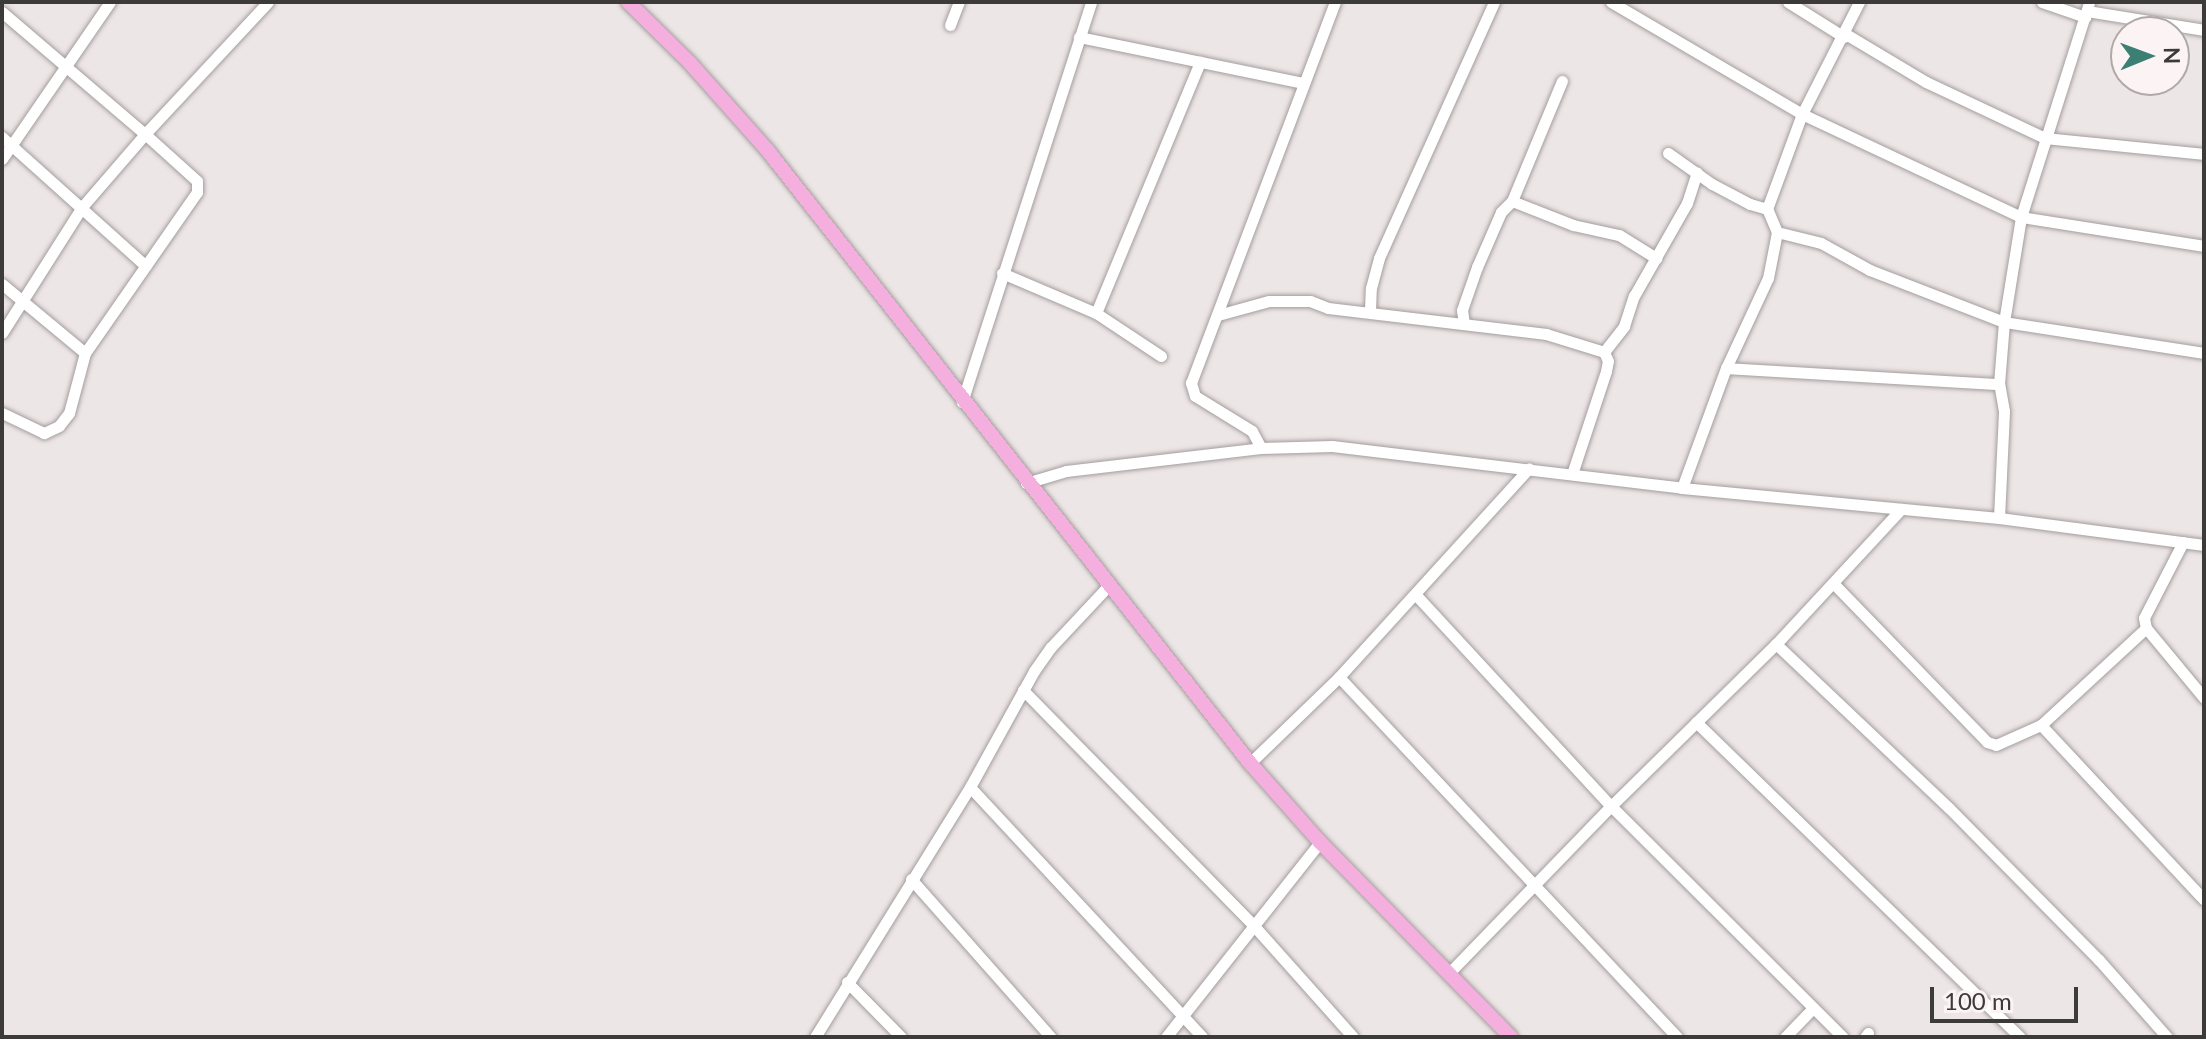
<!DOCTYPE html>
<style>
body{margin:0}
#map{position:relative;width:2206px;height:1039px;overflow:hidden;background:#ede6e6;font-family:Lato,sans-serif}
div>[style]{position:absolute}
.roads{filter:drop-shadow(0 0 2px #a49d9d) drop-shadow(0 0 2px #a49d9d)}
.minor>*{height:11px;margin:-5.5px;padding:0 5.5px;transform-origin:5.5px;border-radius:5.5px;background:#fff}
.major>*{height:14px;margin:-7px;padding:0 7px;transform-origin:7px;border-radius:7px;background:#f5afdf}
span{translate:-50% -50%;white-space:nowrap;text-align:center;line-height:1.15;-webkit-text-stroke:6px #fbf3f4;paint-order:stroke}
.frame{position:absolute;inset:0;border:4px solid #3d3a3a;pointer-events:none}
.north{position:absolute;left:2110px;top:16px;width:80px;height:80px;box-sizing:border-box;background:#fbf3f4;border:2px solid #afa9aa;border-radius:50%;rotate:89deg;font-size:22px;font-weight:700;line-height:32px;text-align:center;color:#3d3a3a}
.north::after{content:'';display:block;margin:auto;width:28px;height:36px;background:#3c8074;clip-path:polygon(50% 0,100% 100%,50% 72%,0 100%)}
.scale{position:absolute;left:1930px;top:987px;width:148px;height:36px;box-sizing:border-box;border:4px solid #3d3a3a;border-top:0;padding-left:10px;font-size:24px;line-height:28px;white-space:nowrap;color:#3d3a3a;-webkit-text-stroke:6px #fbf3f4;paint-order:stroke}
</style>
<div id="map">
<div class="roads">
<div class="minor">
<i style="left:1611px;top:2px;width:221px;rotate:30.4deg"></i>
<i style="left:1802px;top:114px;width:242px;rotate:25.2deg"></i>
<i style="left:2021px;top:217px;width:185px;rotate:9deg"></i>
<i style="left:1788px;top:2px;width:66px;rotate:32deg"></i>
<i style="left:2042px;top:2px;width:46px;rotate:19.2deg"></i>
<i style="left:2087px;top:11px;width:119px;rotate:9.2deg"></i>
<i style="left:2px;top:12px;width:188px;rotate:40.5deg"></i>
<i style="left:145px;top:134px;width:180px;rotate:-47deg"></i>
<i style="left:950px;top:25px;width:25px;rotate:-69deg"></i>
<i style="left:1844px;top:33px;width:96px;rotate:30.9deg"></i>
<i style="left:1926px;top:82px;width:132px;rotate:25.2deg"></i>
<i style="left:2045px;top:138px;width:160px;rotate:5.7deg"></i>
<i style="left:1079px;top:37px;width:229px;rotate:11.6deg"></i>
<i style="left:2px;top:137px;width:193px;rotate:41.9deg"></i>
<i style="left:1668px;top:153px;width:54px;rotate:35.2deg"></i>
<i style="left:1712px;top:184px;width:43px;rotate:27.8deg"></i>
<i style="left:1750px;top:204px;width:18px;rotate:16deg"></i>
<i style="left:2px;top:159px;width:191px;rotate:-55.5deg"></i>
<i style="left:1512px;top:201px;width:66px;rotate:21.5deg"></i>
<i style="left:1573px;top:225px;width:47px;rotate:12.3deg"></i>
<i style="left:1619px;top:235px;width:44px;rotate:31.9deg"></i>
<i style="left:1777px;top:232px;width:45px;rotate:14deg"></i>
<i style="left:1821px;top:243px;width:56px;rotate:28.9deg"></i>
<i style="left:1870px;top:270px;width:144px;rotate:21.2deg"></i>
<i style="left:2004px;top:322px;width:202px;rotate:8.8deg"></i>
<i style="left:1002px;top:273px;width:102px;rotate:23.1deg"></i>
<i style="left:1096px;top:313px;width:78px;rotate:33.5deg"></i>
<i style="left:2px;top:284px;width:108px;rotate:39.7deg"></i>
<i style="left:1370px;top:311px;width:23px;rotate:-88deg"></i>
<i style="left:1371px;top:288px;width:31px;rotate:-75deg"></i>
<i style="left:1379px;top:258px;width:281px;rotate:-65.8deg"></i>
<i style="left:1096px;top:313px;width:272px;rotate:-67.5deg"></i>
<i style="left:1218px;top:315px;width:53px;rotate:-15.4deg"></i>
<i style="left:1269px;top:301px;width:41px"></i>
<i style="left:1310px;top:301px;width:19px;rotate:21deg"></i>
<i style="left:1328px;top:308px;width:220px;rotate:6.8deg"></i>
<i style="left:1546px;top:334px;width:61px;rotate:17.2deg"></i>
<i style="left:1464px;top:324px;width:14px;rotate:-98deg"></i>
<i style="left:1462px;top:310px;width:46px;rotate:-70.8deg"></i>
<i style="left:1477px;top:267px;width:60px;rotate:-66.4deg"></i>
<i style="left:1501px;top:212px;width:16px;rotate:-45deg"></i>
<i style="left:1512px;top:201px;width:130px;rotate:-67.4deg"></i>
<i style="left:2px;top:333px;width:149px;rotate:-57.6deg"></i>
<i style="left:82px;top:207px;width:96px;rotate:-49.2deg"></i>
<i style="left:145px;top:134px;width:70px;rotate:42.1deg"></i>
<i style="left:197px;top:181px;width:11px;rotate:90deg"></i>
<i style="left:197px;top:192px;width:196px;rotate:124.8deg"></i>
<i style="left:85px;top:353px;width:62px;rotate:104.9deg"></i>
<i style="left:69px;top:413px;width:16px;rotate:128deg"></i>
<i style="left:59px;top:426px;width:17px;rotate:155deg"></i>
<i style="left:44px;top:433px;width:47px;rotate:-154.5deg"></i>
<i style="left:1604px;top:352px;width:33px;rotate:-52deg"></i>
<i style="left:1624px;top:326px;width:32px;rotate:-72deg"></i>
<i style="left:1634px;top:296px;width:107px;rotate:-60.3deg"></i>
<i style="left:1687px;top:203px;width:32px;rotate:-72deg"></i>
<i style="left:1726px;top:368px;width:273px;rotate:3.4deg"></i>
<i style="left:962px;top:402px;width:420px;rotate:-72.1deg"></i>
<i style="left:1261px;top:448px;width:19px;rotate:-118deg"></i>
<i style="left:1252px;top:431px;width:67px;rotate:-148.4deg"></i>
<i style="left:1195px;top:396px;width:14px;rotate:-107deg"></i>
<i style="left:1191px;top:383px;width:407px;rotate:-69.3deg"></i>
<i style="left:1572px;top:474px;width:108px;rotate:-71.7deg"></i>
<i style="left:1606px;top:371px;width:10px;rotate:-79deg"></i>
<i style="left:1608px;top:361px;width:10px;rotate:-114deg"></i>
<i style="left:1026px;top:483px;width:42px;rotate:-16.7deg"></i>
<i style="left:1066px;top:471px;width:196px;rotate:-6.7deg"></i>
<i style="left:1261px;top:448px;width:71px;rotate:-1.6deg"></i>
<i style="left:1332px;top:446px;width:353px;rotate:6.8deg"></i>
<i style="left:1682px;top:488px;width:318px;rotate:5.4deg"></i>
<i style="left:1999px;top:518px;width:207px;rotate:7.5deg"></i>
<i style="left:1682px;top:488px;width:128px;rotate:-69.9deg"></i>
<i style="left:1726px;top:368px;width:99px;rotate:-65deg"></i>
<i style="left:1768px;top:278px;width:47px;rotate:-78.9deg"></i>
<i style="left:1777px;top:232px;width:25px;rotate:-113deg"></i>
<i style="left:1767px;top:209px;width:101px;rotate:-69.8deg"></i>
<i style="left:1802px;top:114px;width:126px;rotate:-63deg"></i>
<i style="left:1999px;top:518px;width:107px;rotate:-87.3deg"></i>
<i style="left:2004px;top:411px;width:27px;rotate:-100deg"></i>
<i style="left:1999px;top:384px;width:62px;rotate:-85.4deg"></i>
<i style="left:2004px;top:322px;width:106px;rotate:-80.8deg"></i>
<i style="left:2021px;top:217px;width:225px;rotate:-72.4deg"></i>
<i style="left:2183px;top:542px;width:85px;rotate:117.2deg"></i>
<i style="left:2144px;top:618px;width:10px;rotate:79deg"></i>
<i style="left:2146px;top:628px;width:91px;rotate:50.4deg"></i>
<i style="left:1834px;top:584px;width:220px;rotate:45.9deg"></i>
<i style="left:1987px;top:742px;width:9px;rotate:18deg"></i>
<i style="left:1996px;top:745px;width:49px;rotate:-24deg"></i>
<i style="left:2041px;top:725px;width:143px;rotate:-42.7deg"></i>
<i style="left:1416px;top:595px;width:287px;rotate:47.3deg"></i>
<i style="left:1611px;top:806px;width:327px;rotate:44.9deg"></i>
<i style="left:1776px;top:644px;width:238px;rotate:43.5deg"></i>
<i style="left:1949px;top:808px;width:214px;rotate:45.4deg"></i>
<i style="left:2099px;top:960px;width:103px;rotate:48.6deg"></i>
<i style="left:1339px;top:677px;width:494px;rotate:46.8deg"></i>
<i style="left:1023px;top:690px;width:332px;rotate:45.6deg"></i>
<i style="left:1255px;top:927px;width:147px;rotate:48.3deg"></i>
<i style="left:1696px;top:722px;width:452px;rotate:44.2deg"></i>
<i style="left:2041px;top:725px;width:239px;rotate:47deg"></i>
<i style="left:1250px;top:763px;width:124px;rotate:-44deg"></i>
<i style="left:1339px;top:677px;width:282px;rotate:-47.7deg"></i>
<i style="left:970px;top:787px;width:341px;rotate:47.1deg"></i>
<i style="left:911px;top:879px;width:211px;rotate:48.5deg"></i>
<i style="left:1450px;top:972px;width:231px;rotate:-45.9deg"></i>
<i style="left:1611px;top:806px;width:231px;rotate:-44.5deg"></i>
<i style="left:1776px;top:644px;width:184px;rotate:-47.2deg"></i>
<i style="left:847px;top:982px;width:77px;rotate:45.5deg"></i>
<i style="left:815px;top:1037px;width:294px;rotate:-58.2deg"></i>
<i style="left:970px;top:787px;width:132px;rotate:-61.1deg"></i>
<i style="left:1034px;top:671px;width:29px;rotate:-55deg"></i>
<i style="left:1051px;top:647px;width:85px;rotate:-46.9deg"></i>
<i style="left:1166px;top:1037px;width:248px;rotate:-51.7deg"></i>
<i style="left:1785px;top:1037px;width:40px;rotate:-46deg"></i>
<i style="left:1865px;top:1037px;width:5px;rotate:-53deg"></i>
</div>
<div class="major">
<i style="left:628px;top:2px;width:87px;rotate:44.5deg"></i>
<i style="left:690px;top:63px;width:118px;rotate:48.4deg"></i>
<i style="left:768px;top:151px;width:779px;rotate:51.78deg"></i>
<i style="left:1250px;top:763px;width:106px;rotate:48.5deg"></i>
<i style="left:1320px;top:842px;width:273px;rotate:45.6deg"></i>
</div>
</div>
<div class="frame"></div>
<div class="north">N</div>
<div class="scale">100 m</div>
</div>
